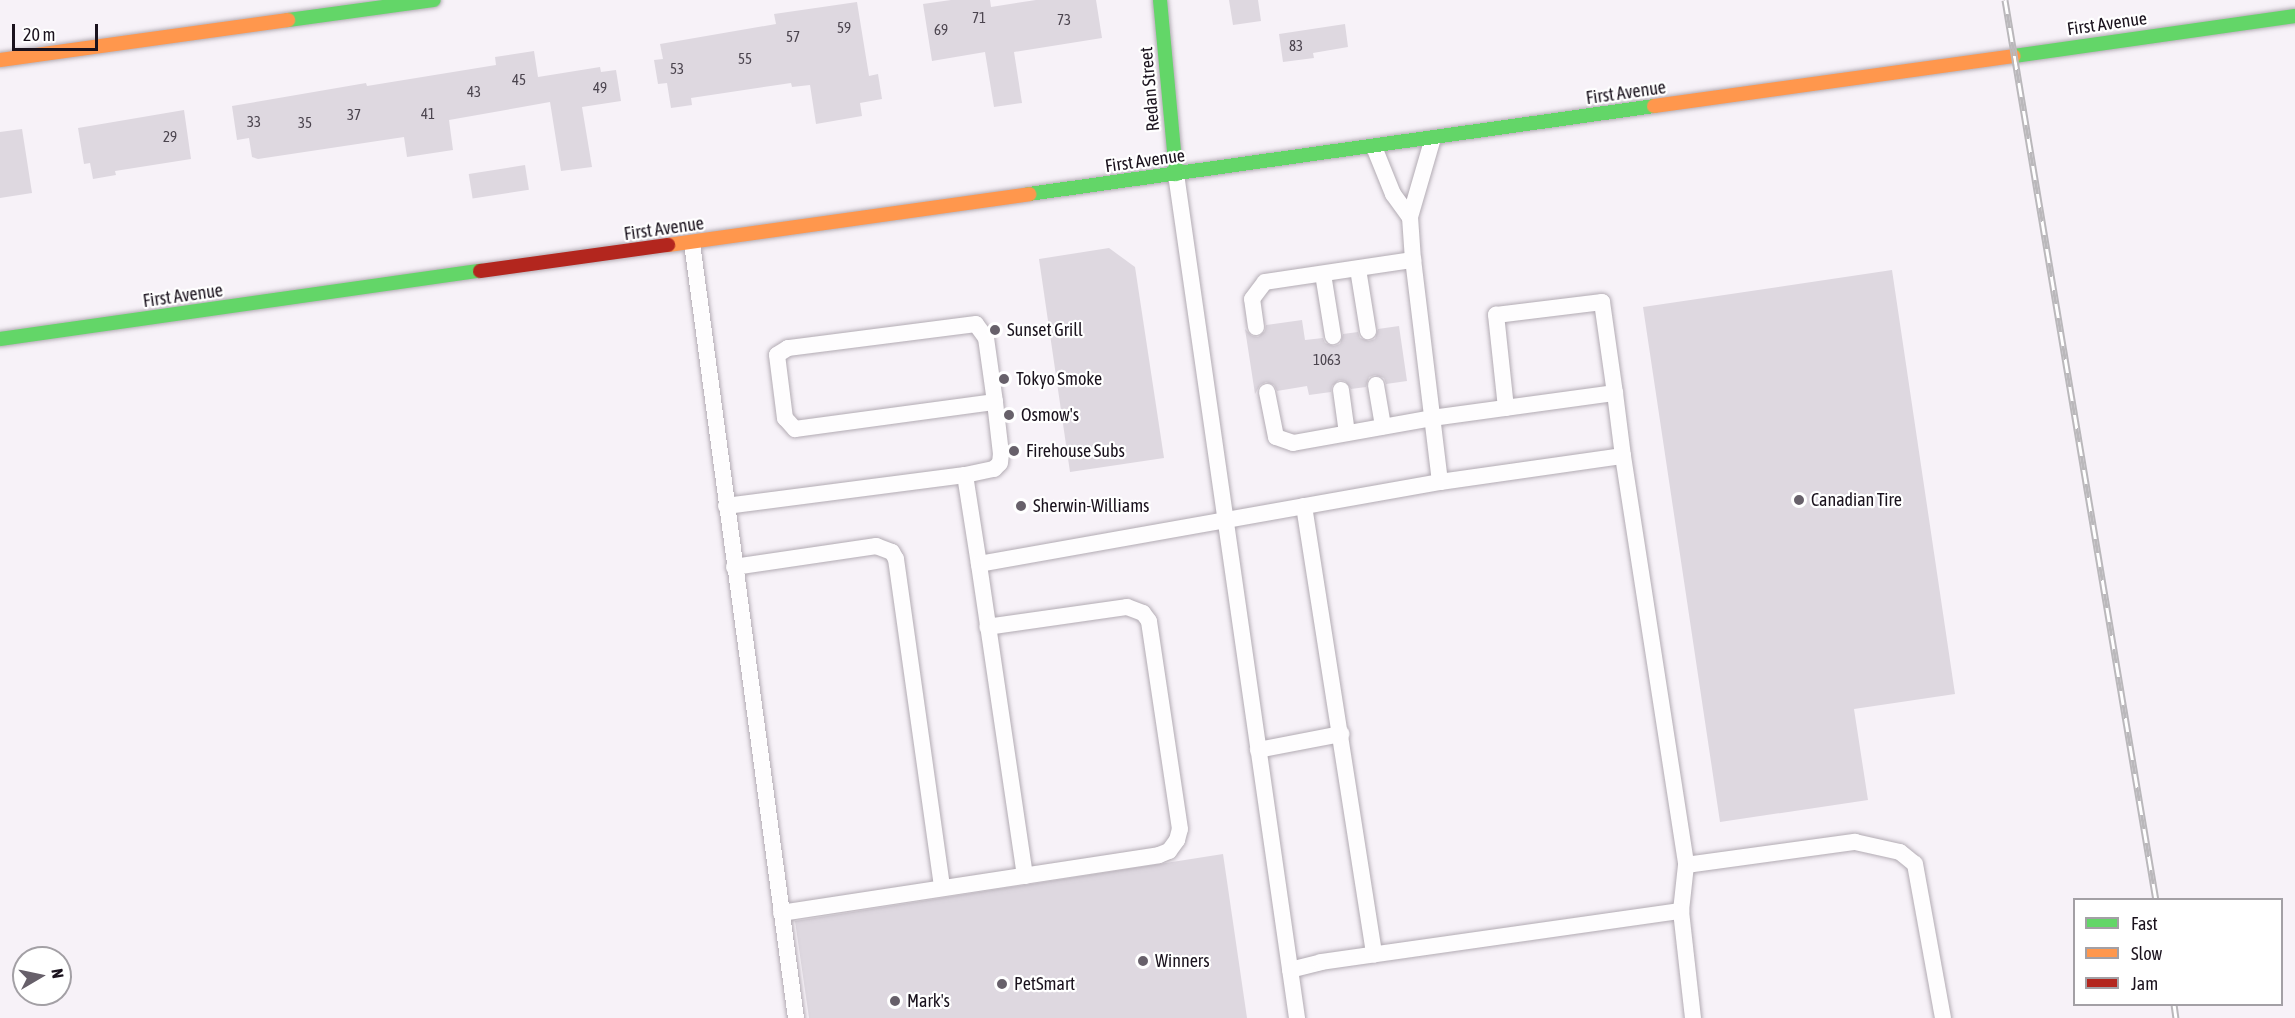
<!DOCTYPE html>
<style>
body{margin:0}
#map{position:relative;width:2295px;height:1018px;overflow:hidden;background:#f7f2f8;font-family:"Asap Condensed",sans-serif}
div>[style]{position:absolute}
.building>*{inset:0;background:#ded8e0;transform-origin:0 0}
.roads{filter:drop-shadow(0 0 2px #b2abb3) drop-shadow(0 0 2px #b2abb3)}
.lane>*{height:16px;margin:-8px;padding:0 8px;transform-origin:8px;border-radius:8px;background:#fefdfe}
.fast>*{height:14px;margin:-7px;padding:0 7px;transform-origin:7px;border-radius:7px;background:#63d668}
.slow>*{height:14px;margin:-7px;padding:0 7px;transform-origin:7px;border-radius:7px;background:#ff974d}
.jam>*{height:14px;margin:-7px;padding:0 7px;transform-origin:7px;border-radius:7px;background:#b3261e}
.rail>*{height:7px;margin-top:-3.5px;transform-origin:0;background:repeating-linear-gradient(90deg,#fff 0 14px,#bab8bb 0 28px);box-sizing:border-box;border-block:2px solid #bab8bb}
.dots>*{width:16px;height:16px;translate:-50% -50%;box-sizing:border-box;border:3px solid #fff;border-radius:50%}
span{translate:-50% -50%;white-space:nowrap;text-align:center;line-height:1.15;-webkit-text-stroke:4.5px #fff;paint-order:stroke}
.number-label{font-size:15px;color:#4b444e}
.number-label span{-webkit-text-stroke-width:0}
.street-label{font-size:18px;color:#1a121d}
.poi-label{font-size:18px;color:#1a121d}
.left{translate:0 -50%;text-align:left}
.legend{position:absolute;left:2073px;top:898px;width:210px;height:108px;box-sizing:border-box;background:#fff;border:2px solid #a3a0a5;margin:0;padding:8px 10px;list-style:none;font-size:18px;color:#1a121d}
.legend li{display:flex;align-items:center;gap:12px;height:30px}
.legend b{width:30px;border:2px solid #a3a0a5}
.north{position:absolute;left:12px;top:946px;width:60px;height:60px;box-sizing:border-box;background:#fff;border:2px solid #a3a0a5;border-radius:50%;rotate:81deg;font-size:16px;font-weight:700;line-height:24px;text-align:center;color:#1a121d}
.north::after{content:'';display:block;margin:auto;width:21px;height:27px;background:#67606a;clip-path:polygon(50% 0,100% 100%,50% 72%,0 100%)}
.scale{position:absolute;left:12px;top:24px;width:86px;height:27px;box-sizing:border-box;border:3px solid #1a121d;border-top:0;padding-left:8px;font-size:18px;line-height:21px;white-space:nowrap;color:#1a121d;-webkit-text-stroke:4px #fff;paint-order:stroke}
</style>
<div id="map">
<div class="building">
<i style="clip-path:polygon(951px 0,990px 0,991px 7px,1036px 0,1096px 0,1102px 38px,1014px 52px,1022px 103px,994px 107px,985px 52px,932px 61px,923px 4px)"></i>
<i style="clip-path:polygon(1229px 0,1258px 0,1261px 21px,1233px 25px)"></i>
<i style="clip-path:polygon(857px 2px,869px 76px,878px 74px,882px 99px,860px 103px,862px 116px,816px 124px,810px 85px,792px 87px,791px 83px,691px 98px,692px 105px,671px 108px,667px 83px,658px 84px,654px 60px,663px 59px,660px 44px,776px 24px,774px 14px)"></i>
<i style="clip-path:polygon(1345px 24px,1348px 47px,1313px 53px,1314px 58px,1283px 62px,1279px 34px)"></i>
<i style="clip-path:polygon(534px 51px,538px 77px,600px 67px,601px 72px,616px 70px,621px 101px,582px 107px,592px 167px,561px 171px,550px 102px,449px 120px,453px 150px,407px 157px,404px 137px,258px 159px,252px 157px,249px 138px,237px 140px,232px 106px,366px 83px,367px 86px,496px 65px,495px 57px)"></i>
<i style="clip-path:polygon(184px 110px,191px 159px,115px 171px,116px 175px,93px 179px,90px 163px,84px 164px,78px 128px)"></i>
<i style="clip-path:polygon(22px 129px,32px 193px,0 198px,0 132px)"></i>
<i style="left:525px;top:165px;width:25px;height:57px;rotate:81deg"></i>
<i style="clip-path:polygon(1109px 248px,1135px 267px,1164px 458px,1070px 472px,1039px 259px)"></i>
<i style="clip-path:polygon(1892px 270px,1955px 694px,1854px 709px,1868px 800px,1720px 822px,1643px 307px)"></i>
<i style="clip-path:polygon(1302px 320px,1305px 340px,1323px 338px,1325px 343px,1334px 346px,1340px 344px,1343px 334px,1358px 332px,1360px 338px,1369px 341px,1375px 339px,1378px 329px,1399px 326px,1407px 381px,1386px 384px,1384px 378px,1375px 375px,1369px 377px,1366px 387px,1351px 389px,1345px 381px,1339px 380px,1332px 386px,1331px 392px,1309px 395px,1307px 386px,1277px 391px,1274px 385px,1266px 382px,1260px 385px,1255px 394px,1245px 329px,1252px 336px,1258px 337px,1265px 331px,1266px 325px)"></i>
<i style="clip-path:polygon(1223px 854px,1247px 1018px,809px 1018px,795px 921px)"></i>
</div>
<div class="roads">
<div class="lane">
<i style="left:1374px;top:147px;width:51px;rotate:68deg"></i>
<i style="left:1393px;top:194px;width:29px;rotate:54deg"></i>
<i style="left:1176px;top:174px;width:853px;rotate:81.84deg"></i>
<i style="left:692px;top:243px;width:782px;rotate:82.36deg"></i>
<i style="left:1358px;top:269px;width:63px;rotate:80.8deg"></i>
<i style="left:1323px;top:274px;width:63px;rotate:80.8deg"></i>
<i style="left:1256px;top:327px;width:28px;rotate:-98deg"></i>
<i style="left:1252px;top:299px;width:21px;rotate:-53deg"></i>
<i style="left:1265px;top:282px;width:150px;rotate:-8.5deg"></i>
<i style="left:1376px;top:385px;width:42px;rotate:80.3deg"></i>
<i style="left:1341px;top:390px;width:43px;rotate:82.1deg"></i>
<i style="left:1267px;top:392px;width:46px;rotate:78.7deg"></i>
<i style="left:1276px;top:437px;width:18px;rotate:19deg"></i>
<i style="left:1293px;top:443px;width:141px;rotate:-10.2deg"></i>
<i style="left:1432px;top:418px;width:185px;rotate:-7.8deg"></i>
<i style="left:1615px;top:393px;width:64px;rotate:82.8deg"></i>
<i style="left:1506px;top:408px;width:94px;rotate:-96.1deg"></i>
<i style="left:1496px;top:315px;width:107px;rotate:-7deg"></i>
<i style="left:1602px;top:302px;width:92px;rotate:81.9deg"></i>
<i style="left:965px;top:475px;width:30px;rotate:-12deg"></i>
<i style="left:994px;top:469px;width:8px;rotate:-45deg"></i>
<i style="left:1000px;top:463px;width:9px;rotate:-84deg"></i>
<i style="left:1001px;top:454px;width:52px;rotate:-96.6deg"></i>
<i style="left:995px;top:402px;width:65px;rotate:-98deg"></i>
<i style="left:986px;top:338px;width:17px;rotate:-126deg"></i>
<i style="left:976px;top:324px;width:190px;rotate:172.7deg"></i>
<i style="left:788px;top:348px;width:13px;rotate:148deg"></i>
<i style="left:777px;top:355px;width:64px;rotate:82.8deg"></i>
<i style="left:785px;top:418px;width:15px;rotate:48deg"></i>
<i style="left:795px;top:429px;width:202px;rotate:-7.7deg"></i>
<i style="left:1440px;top:482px;width:185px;rotate:-8.1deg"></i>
<i style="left:1623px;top:456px;width:414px;rotate:81.2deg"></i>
<i style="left:726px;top:506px;width:241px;rotate:-7.4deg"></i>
<i style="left:965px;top:475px;width:90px;rotate:81.1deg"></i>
<i style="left:1304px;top:506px;width:454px;rotate:81.1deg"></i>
<i style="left:734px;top:567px;width:144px;rotate:-8.4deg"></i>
<i style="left:876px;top:546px;width:17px;rotate:21deg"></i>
<i style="left:892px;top:552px;width:8px;rotate:60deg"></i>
<i style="left:896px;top:559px;width:332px;rotate:82deg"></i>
<i style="left:1258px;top:750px;width:85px;rotate:-10.9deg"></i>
<i style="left:1025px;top:876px;width:315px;rotate:-98.4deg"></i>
<i style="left:979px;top:564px;width:468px;rotate:-10.1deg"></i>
<i style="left:1440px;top:482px;width:224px;rotate:-96.9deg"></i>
<i style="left:1413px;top:260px;width:43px;rotate:-94deg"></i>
<i style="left:1410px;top:217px;width:82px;rotate:-73.8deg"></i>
<i style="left:1681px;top:911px;width:46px;rotate:-83.8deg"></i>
<i style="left:1686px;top:865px;width:171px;rotate:-7.8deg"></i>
<i style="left:1855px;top:842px;width:46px;rotate:12.5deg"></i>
<i style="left:1900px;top:852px;width:19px;rotate:39deg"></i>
<i style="left:1915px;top:864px;width:157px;rotate:79.7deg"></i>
<i style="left:781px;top:913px;width:382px;rotate:-8.7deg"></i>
<i style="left:1159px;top:855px;width:11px;rotate:-22deg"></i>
<i style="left:1169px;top:851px;width:14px;rotate:-54deg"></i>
<i style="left:1177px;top:840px;width:11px;rotate:-75deg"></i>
<i style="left:1180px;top:829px;width:210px;rotate:-98.5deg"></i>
<i style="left:1149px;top:621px;width:10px;rotate:-127deg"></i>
<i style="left:1143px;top:613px;width:17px;rotate:-159deg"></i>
<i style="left:1127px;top:607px;width:141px;rotate:171.9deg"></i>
<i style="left:1290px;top:970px;width:32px;rotate:-14deg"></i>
<i style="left:1321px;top:962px;width:364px;rotate:-8.1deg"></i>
<i style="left:1681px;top:911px;width:108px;rotate:83.6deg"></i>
</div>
<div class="fast">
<i style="left:1160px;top:0;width:175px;rotate:84.7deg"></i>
<i style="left:288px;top:20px;width:147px;rotate:-7.8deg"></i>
<i style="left:2014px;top:56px;width:284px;rotate:-8.1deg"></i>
<i style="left:1029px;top:194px;width:631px;rotate:-8.01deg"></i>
<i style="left:0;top:339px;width:485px;rotate:-8.1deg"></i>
</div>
<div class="slow">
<i style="left:0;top:60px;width:291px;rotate:-7.9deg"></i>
<i style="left:1654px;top:106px;width:363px;rotate:-7.9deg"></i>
<i style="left:668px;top:245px;width:365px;rotate:-8deg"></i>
</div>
<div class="jam">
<i style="left:480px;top:271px;width:190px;rotate:-7.9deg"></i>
</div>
</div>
<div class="rail">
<i style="left:2005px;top:0;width:913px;rotate:80.48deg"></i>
<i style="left:2174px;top:1004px;width:14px;rotate:82deg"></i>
</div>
<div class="dots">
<i style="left:995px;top:330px;background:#67606a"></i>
<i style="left:1004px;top:379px;background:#67606a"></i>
<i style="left:1009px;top:415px;background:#67606a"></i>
<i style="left:1014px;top:451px;background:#67606a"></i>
<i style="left:1799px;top:500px;background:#67606a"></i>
<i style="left:1021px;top:506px;background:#67606a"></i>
<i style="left:1143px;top:961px;background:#67606a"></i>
<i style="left:1002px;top:984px;background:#67606a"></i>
<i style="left:895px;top:1001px;background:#67606a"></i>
</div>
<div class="number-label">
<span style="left:979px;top:18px">71</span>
<span style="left:1064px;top:20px">73</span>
<span style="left:844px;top:28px">59</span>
<span style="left:941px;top:30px">69</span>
<span style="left:793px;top:37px">57</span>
<span style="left:1296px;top:46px">83</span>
<span style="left:745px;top:59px">55</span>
<span style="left:677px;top:69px">53</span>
<span style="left:519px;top:80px">45</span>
<span style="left:600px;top:88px">49</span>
<span style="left:474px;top:92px">43</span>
<span style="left:428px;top:114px">41</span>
<span style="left:354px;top:115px">37</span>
<span style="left:254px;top:122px">33</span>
<span style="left:305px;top:123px">35</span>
<span style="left:170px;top:137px">29</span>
<span style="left:1327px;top:360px">1063</span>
</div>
<div class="street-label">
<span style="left:2107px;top:24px;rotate:-8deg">First Avenue</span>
<span style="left:1150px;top:89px;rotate:-95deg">Redan Street</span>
<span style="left:1626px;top:93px;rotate:-8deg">First Avenue</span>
<span style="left:1145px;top:161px;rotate:-8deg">First Avenue</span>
<span style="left:664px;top:229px;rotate:-8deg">First Avenue</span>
<span style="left:183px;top:296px;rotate:-8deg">First Avenue</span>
</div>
<div class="poi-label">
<span class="left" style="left:1007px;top:330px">Sunset Grill</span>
<span class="left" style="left:1016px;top:379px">Tokyo Smoke</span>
<span class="left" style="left:1021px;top:415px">Osmow's</span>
<span class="left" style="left:1026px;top:451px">Firehouse Subs</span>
<span class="left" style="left:1811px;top:500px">Canadian Tire</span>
<span class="left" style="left:1033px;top:506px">Sherwin-Williams</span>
<span class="left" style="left:1155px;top:961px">Winners</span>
<span class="left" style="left:1014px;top:984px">PetSmart</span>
<span class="left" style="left:907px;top:1001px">Mark's</span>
</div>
<ul class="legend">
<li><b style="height:8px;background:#63d668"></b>Fast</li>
<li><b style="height:8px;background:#ff974d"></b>Slow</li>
<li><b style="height:8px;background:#b3261e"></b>Jam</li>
</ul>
<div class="north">N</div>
<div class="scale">20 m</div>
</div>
